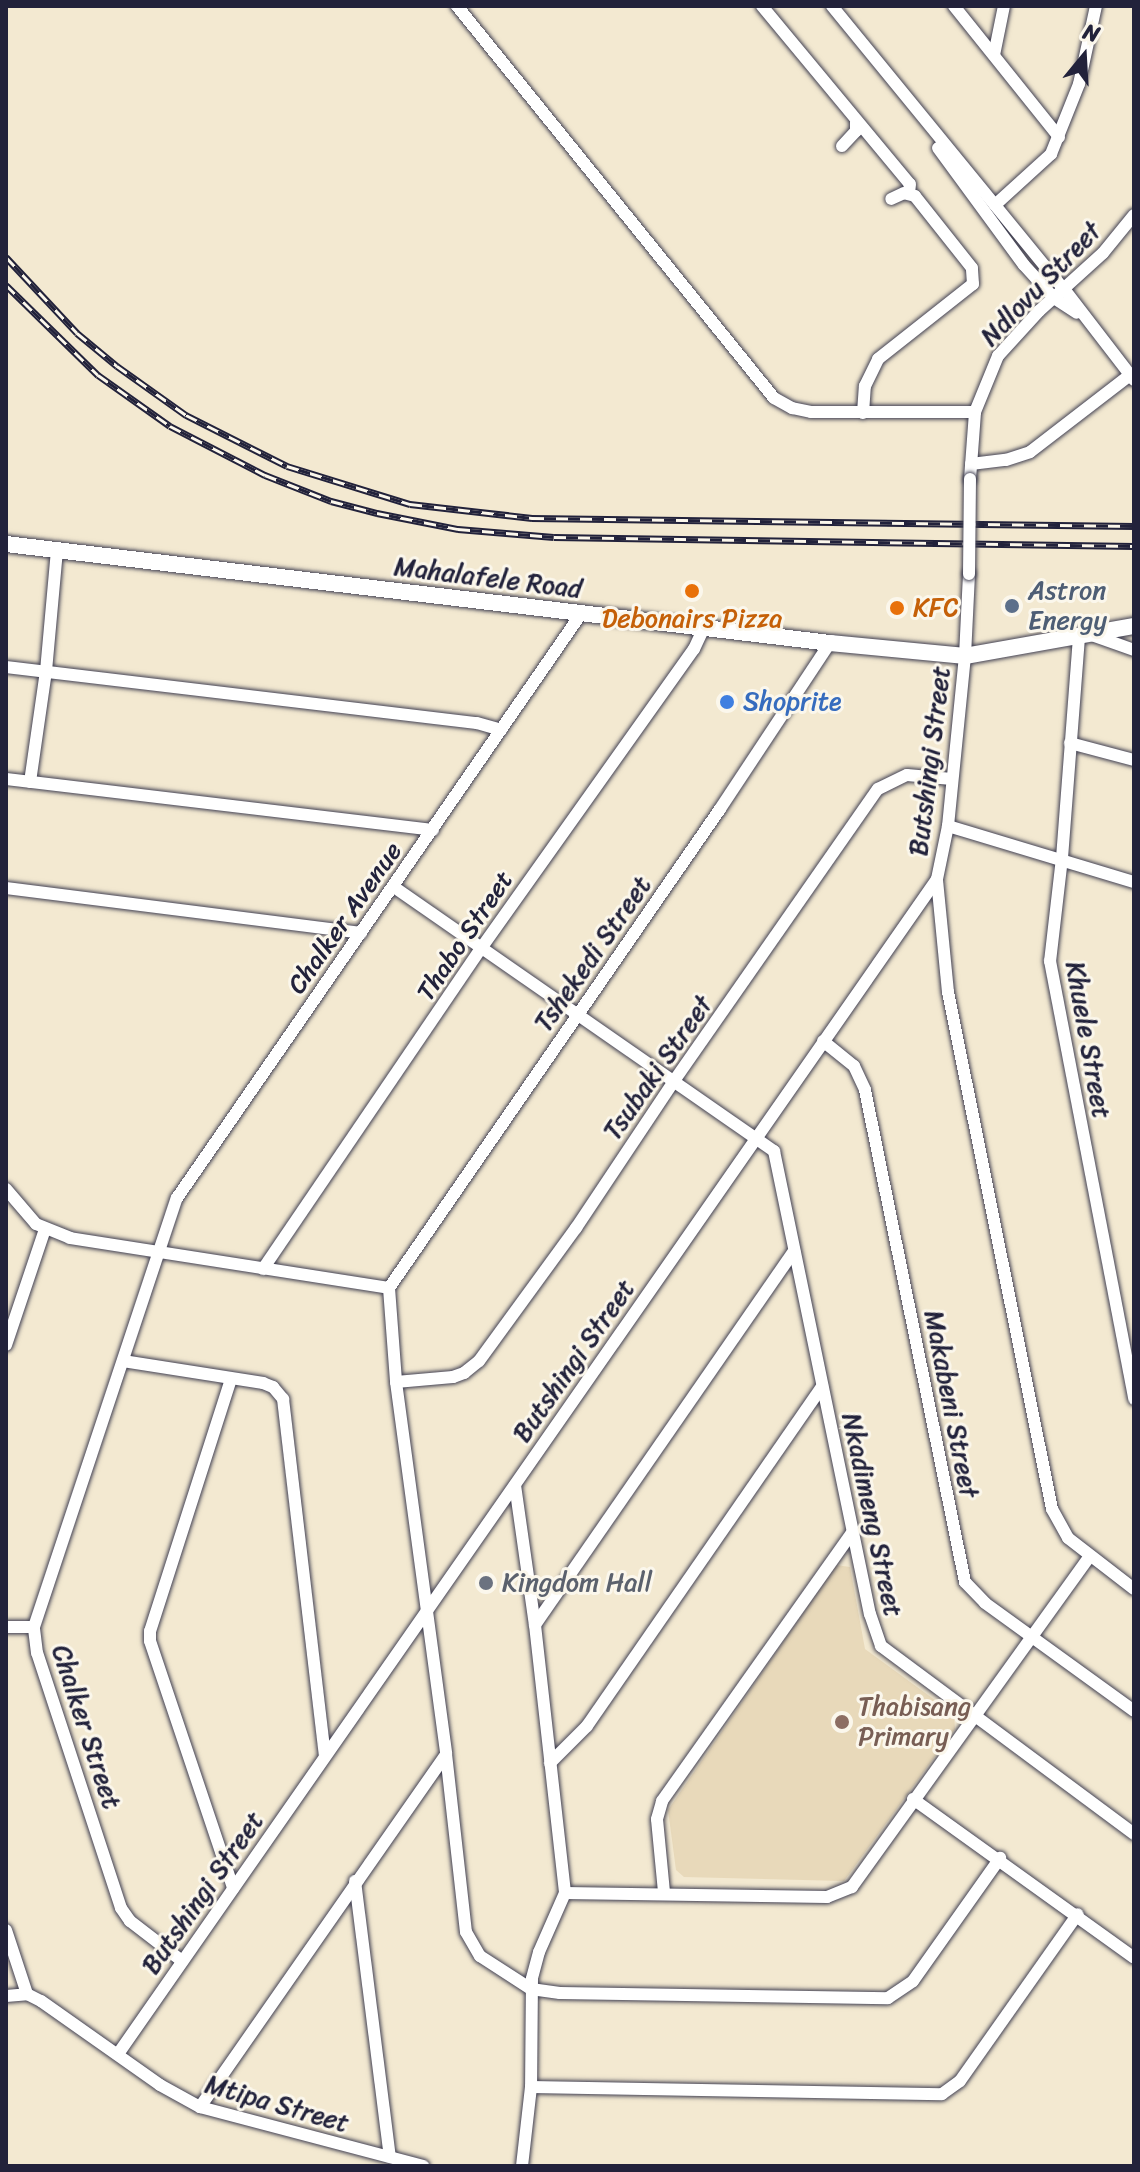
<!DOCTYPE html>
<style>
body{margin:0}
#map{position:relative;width:1140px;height:2172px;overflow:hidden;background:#f3e9d1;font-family:Sriracha,sans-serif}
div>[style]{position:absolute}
.built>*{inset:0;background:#e8d9ba}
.roads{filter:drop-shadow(0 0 2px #414052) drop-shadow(0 0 2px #414052)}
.minor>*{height:12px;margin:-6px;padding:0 6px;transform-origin:6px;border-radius:6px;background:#fff}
.major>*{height:16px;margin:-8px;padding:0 8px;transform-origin:8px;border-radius:8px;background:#fff}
.rail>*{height:7px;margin-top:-3.5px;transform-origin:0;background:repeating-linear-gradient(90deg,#fbf7ec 0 12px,#22223b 0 24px);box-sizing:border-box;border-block:2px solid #22223b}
.bridges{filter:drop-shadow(0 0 2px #414052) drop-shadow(0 0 2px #414052)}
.minor-bridge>*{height:12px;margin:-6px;padding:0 6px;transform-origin:6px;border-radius:6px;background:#fff}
.dots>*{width:22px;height:22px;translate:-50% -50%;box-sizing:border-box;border:4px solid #fbf7ec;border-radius:50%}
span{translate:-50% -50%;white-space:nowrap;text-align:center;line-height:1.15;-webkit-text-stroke:6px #fbf7ec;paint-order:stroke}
.street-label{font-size:26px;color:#22223b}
.service-label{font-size:26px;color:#4e5e75}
.left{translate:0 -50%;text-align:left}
.food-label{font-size:26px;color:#c56008}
.shop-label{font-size:26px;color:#366cbe}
.worship-label{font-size:26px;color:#5b616d}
.education-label{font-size:26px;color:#785e54}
.frame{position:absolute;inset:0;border:8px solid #22223b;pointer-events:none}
.north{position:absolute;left:1044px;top:16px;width:80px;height:80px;-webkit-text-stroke:6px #fbf7ec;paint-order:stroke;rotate:18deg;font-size:22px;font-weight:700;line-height:32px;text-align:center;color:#22223b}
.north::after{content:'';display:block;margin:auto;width:28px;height:36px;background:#22223b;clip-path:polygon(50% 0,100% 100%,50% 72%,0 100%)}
</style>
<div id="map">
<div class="built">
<i style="clip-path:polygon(836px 1565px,850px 1567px,865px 1649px,954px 1714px,955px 1729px,844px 1881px,684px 1877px,676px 1870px,668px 1810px)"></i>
</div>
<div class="roads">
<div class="minor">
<i style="left:457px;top:6px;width:504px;rotate:51.04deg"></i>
<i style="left:774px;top:398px;width:21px;rotate:29deg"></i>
<i style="left:792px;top:408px;width:19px;rotate:12deg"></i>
<i style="left:811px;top:412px;width:164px"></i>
<i style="left:762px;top:6px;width:231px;rotate:50.3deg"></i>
<i style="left:910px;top:184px;width:10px;rotate:96deg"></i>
<i style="left:832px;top:6px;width:366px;rotate:50.7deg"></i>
<i style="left:1064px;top:289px;width:115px;rotate:52.4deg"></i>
<i style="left:954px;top:6px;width:168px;rotate:51.3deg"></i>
<i style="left:994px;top:55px;width:50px;rotate:-78.5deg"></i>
<i style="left:842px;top:146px;width:21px;rotate:-47deg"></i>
<i style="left:856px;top:131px;width:9px;rotate:-90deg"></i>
<i style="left:938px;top:148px;width:145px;rotate:53.7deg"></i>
<i style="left:1024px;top:265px;width:45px;rotate:47.7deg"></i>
<i style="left:1054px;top:298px;width:27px;rotate:33deg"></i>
<i style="left:995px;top:205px;width:76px;rotate:-42.3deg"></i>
<i style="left:1051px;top:154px;width:75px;rotate:-68.2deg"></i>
<i style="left:1079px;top:84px;width:80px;rotate:-77.7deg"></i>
<i style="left:863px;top:413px;width:27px;rotate:-86deg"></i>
<i style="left:865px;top:386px;width:30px;rotate:-64deg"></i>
<i style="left:878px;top:359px;width:121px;rotate:-38.3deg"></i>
<i style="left:973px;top:284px;width:16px;rotate:-94deg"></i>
<i style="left:972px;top:268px;width:92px;rotate:-128.4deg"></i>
<i style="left:915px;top:196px;width:11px;rotate:-165deg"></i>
<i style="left:904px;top:193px;width:14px;rotate:155deg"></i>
<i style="left:971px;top:464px;width:35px;rotate:-7deg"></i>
<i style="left:1006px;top:460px;width:25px;rotate:-18deg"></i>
<i style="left:1030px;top:452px;width:126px;rotate:-37.6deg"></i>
<i style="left:970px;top:479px;width:67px;rotate:-85.7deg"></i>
<i style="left:975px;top:412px;width:61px;rotate:-67.7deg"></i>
<i style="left:998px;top:356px;width:61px;rotate:-47.7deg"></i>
<i style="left:1039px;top:311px;width:86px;rotate:-42.2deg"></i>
<i style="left:1103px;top:253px;width:49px;rotate:-50.8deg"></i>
<i style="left:1092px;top:635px;width:45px;rotate:19.7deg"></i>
<i style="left:1079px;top:637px;width:222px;rotate:94.4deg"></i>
<i style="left:1062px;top:858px;width:104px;rotate:96.6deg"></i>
<i style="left:1050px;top:961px;width:446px;rotate:79.1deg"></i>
<i style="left:6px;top:667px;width:474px;rotate:6.8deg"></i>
<i style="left:477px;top:723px;width:25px;rotate:16deg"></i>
<i style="left:1070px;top:743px;width:66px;rotate:14.9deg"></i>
<i style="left:6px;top:779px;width:430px;rotate:6.8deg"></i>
<i style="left:30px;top:782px;width:112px;rotate:-81.8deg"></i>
<i style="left:46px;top:671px;width:122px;rotate:-84.8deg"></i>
<i style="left:948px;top:826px;width:194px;rotate:16.8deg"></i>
<i style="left:937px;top:880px;width:113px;rotate:84.4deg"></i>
<i style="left:948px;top:992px;width:527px;rotate:78.63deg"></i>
<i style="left:1052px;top:1509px;width:33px;rotate:61deg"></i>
<i style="left:1068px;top:1538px;width:83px;rotate:37.7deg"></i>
<i style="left:394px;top:887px;width:463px;rotate:34.8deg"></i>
<i style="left:774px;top:1151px;width:473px;rotate:78.3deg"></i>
<i style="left:870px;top:1614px;width:34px;rotate:71deg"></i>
<i style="left:881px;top:1646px;width:315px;rotate:36.6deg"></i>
<i style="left:6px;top:888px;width:358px;rotate:7.2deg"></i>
<i style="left:823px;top:1041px;width:40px;rotate:39deg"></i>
<i style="left:854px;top:1066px;width:26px;rotate:65deg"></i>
<i style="left:865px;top:1090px;width:502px;rotate:78.51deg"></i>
<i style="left:965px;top:1582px;width:29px;rotate:46deg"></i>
<i style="left:985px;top:1603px;width:184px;rotate:35.9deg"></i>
<i style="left:6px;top:1189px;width:46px;rotate:49.4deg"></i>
<i style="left:36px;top:1224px;width:37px;rotate:22deg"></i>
<i style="left:70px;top:1238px;width:323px;rotate:8.9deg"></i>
<i style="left:263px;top:1269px;width:389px;rotate:-55.8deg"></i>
<i style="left:482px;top:947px;width:366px;rotate:-54.6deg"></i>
<i style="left:694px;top:649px;width:23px;rotate:-65deg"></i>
<i style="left:389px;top:1288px;width:94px;rotate:85.7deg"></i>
<i style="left:396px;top:1382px;width:375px;rotate:82.3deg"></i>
<i style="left:446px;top:1754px;width:179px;rotate:83.6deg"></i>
<i style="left:466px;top:1932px;width:28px;rotate:60deg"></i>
<i style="left:480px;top:1956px;width:61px;rotate:32.9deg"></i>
<i style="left:531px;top:1989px;width:29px;rotate:8deg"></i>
<i style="left:560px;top:1993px;width:328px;rotate:0.9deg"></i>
<i style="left:888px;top:1998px;width:30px;rotate:-34deg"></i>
<i style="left:913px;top:1981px;width:151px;rotate:-54.7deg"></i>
<i style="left:389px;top:1288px;width:582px;rotate:-55.35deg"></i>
<i style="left:720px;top:809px;width:199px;rotate:-56.5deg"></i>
<i style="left:6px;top:1345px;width:122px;rotate:-71.4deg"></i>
<i style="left:123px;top:1361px;width:142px;rotate:8.9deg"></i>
<i style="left:263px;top:1383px;width:11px;rotate:22deg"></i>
<i style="left:273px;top:1387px;width:16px;rotate:50deg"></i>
<i style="left:283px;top:1399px;width:357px;rotate:83.3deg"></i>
<i style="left:231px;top:1379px;width:265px;rotate:107.8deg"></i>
<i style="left:150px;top:1631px;width:10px;rotate:90deg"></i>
<i style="left:150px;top:1641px;width:261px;rotate:71.4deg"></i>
<i style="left:396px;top:1382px;width:57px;rotate:-5deg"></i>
<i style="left:453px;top:1377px;width:12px;rotate:-20deg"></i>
<i style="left:464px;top:1373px;width:19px;rotate:-39deg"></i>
<i style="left:479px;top:1361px;width:165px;rotate:-53.9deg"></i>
<i style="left:576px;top:1228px;width:177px;rotate:-56.3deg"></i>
<i style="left:674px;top:1081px;width:356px;rotate:-55.1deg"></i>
<i style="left:878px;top:789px;width:32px;rotate:-26deg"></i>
<i style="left:907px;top:775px;width:45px;rotate:5.1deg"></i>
<i style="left:515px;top:1485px;width:141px;rotate:81.9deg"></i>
<i style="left:535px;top:1625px;width:270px;rotate:83.6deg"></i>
<i style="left:565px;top:1893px;width:64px;rotate:113.8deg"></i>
<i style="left:539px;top:1952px;width:28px;rotate:105deg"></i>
<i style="left:532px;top:1979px;width:108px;rotate:90.5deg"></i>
<i style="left:531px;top:2087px;width:80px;rotate:96.5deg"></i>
<i style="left:535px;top:1625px;width:455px;rotate:-55.3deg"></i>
<i style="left:6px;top:1627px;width:28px"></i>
<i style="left:550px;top:1763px;width:52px;rotate:-45deg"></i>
<i style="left:587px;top:1726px;width:413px;rotate:-55.3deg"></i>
<i style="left:913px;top:1799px;width:272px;rotate:35.7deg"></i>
<i style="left:355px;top:1881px;width:278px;rotate:82.8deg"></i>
<i style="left:664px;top:1892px;width:73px;rotate:-95.5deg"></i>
<i style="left:657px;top:1819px;width:19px;rotate:-74deg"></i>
<i style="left:662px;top:1801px;width:331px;rotate:-54.7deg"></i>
<i style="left:565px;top:1893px;width:262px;rotate:0.9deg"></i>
<i style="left:827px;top:1897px;width:27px;rotate:-22deg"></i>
<i style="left:852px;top:1887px;width:406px;rotate:-54.3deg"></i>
<i style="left:6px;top:1930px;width:67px;rotate:71.8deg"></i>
<i style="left:182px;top:1961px;width:66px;rotate:-142.4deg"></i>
<i style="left:130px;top:1921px;width:16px;rotate:-125deg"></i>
<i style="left:121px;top:1908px;width:268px;rotate:-108.2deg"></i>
<i style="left:37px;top:1653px;width:26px;rotate:-97deg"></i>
<i style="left:34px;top:1627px;width:452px;rotate:-71.6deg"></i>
<i style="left:177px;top:1198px;width:710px;rotate:-55.33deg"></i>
<i style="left:6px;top:1996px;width:21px;rotate:-5deg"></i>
<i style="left:27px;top:1994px;width:16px;rotate:27deg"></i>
<i style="left:41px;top:2001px;width:146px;rotate:35.2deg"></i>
<i style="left:160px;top:2085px;width:46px;rotate:28.8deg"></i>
<i style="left:200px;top:2107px;width:231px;rotate:14.8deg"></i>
<i style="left:118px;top:2054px;width:1432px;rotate:-55.12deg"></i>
<i style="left:937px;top:879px;width:54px;rotate:-78.3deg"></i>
<i style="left:948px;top:826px;width:171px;rotate:-84.3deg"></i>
<i style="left:965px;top:656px;width:82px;rotate:-87.2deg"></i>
<i style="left:531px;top:2087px;width:411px;rotate:1deg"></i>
<i style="left:942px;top:2094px;width:22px;rotate:-36deg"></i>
<i style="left:960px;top:2081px;width:204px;rotate:-54.8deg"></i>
<i style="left:200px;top:2107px;width:430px;rotate:-55.1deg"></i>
</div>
<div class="major">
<i style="left:6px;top:544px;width:830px;rotate:6.85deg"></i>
<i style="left:830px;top:643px;width:136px;rotate:5.5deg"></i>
<i style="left:965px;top:656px;width:172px;rotate:-10.1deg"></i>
</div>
</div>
<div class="rail">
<i style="left:6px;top:257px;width:104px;rotate:46.9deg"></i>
<i style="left:77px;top:333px;width:52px;rotate:39.5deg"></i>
<i style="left:117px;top:366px;width:85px;rotate:35.4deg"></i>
<i style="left:186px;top:415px;width:113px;rotate:26.8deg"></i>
<i style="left:287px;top:466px;width:129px;rotate:17.2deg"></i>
<i style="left:410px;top:504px;width:123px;rotate:6.5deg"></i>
<i style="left:532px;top:518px;width:602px;rotate:0.76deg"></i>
<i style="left:6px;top:285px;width:129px;rotate:44.4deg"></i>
<i style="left:98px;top:375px;width:88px;rotate:35.3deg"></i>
<i style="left:170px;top:426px;width:107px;rotate:27.3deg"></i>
<i style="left:265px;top:475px;width:71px;rotate:21.5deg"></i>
<i style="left:331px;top:501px;width:48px;rotate:14.6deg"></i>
<i style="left:377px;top:513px;width:83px;rotate:11.2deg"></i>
<i style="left:458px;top:529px;width:96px;rotate:4.8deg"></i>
<i style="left:554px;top:537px;width:580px;rotate:0.89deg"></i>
</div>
<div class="bridges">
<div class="minor-bridge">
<i style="left:969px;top:574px;width:95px;rotate:-89.4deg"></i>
</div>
</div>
<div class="dots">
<i style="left:692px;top:591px;background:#e8710a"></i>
<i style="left:1012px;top:606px;background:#5c6f8a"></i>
<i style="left:897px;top:608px;background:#e8710a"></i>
<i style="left:727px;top:702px;background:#3f7fe0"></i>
<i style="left:486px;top:1583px;background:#6b7280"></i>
<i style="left:842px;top:1722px;background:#8d6e63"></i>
</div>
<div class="street-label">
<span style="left:1041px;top:284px;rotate:-46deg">Ndlovu Street</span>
<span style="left:488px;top:578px;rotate:7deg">Mahalafele Road</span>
<span style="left:930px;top:761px;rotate:-83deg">Butshingi Street</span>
<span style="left:345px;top:918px;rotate:-55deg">Chalker Avenue</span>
<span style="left:465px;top:936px;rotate:-56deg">Thabo Street</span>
<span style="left:593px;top:954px;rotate:-55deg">Tshekedi Street</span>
<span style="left:1088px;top:1040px;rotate:80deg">Khuele Street</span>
<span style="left:658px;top:1068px;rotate:-55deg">Tsubaki Street</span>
<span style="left:574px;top:1361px;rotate:-55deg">Butshingi Street</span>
<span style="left:951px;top:1404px;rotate:79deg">Makabeni Street</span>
<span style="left:872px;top:1515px;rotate:78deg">Nkadimeng Street</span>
<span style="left:86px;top:1727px;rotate:72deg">Chalker Street</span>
<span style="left:203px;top:1893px;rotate:-55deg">Butshingi Street</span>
<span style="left:277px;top:2104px;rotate:16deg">Mtipa Street</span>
</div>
<div class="service-label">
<span class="left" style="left:1028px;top:606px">Astron<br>Energy</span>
</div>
<div class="food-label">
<span class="left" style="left:913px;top:608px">KFC</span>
<span style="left:692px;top:619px">Debonairs Pizza</span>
</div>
<div class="shop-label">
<span class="left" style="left:743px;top:702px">Shoprite</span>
</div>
<div class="worship-label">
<span class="left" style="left:502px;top:1583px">Kingdom Hall</span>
</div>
<div class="education-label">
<span class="left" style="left:858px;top:1722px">Thabisang<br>Primary</span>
</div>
<div class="frame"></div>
<div class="north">N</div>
</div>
